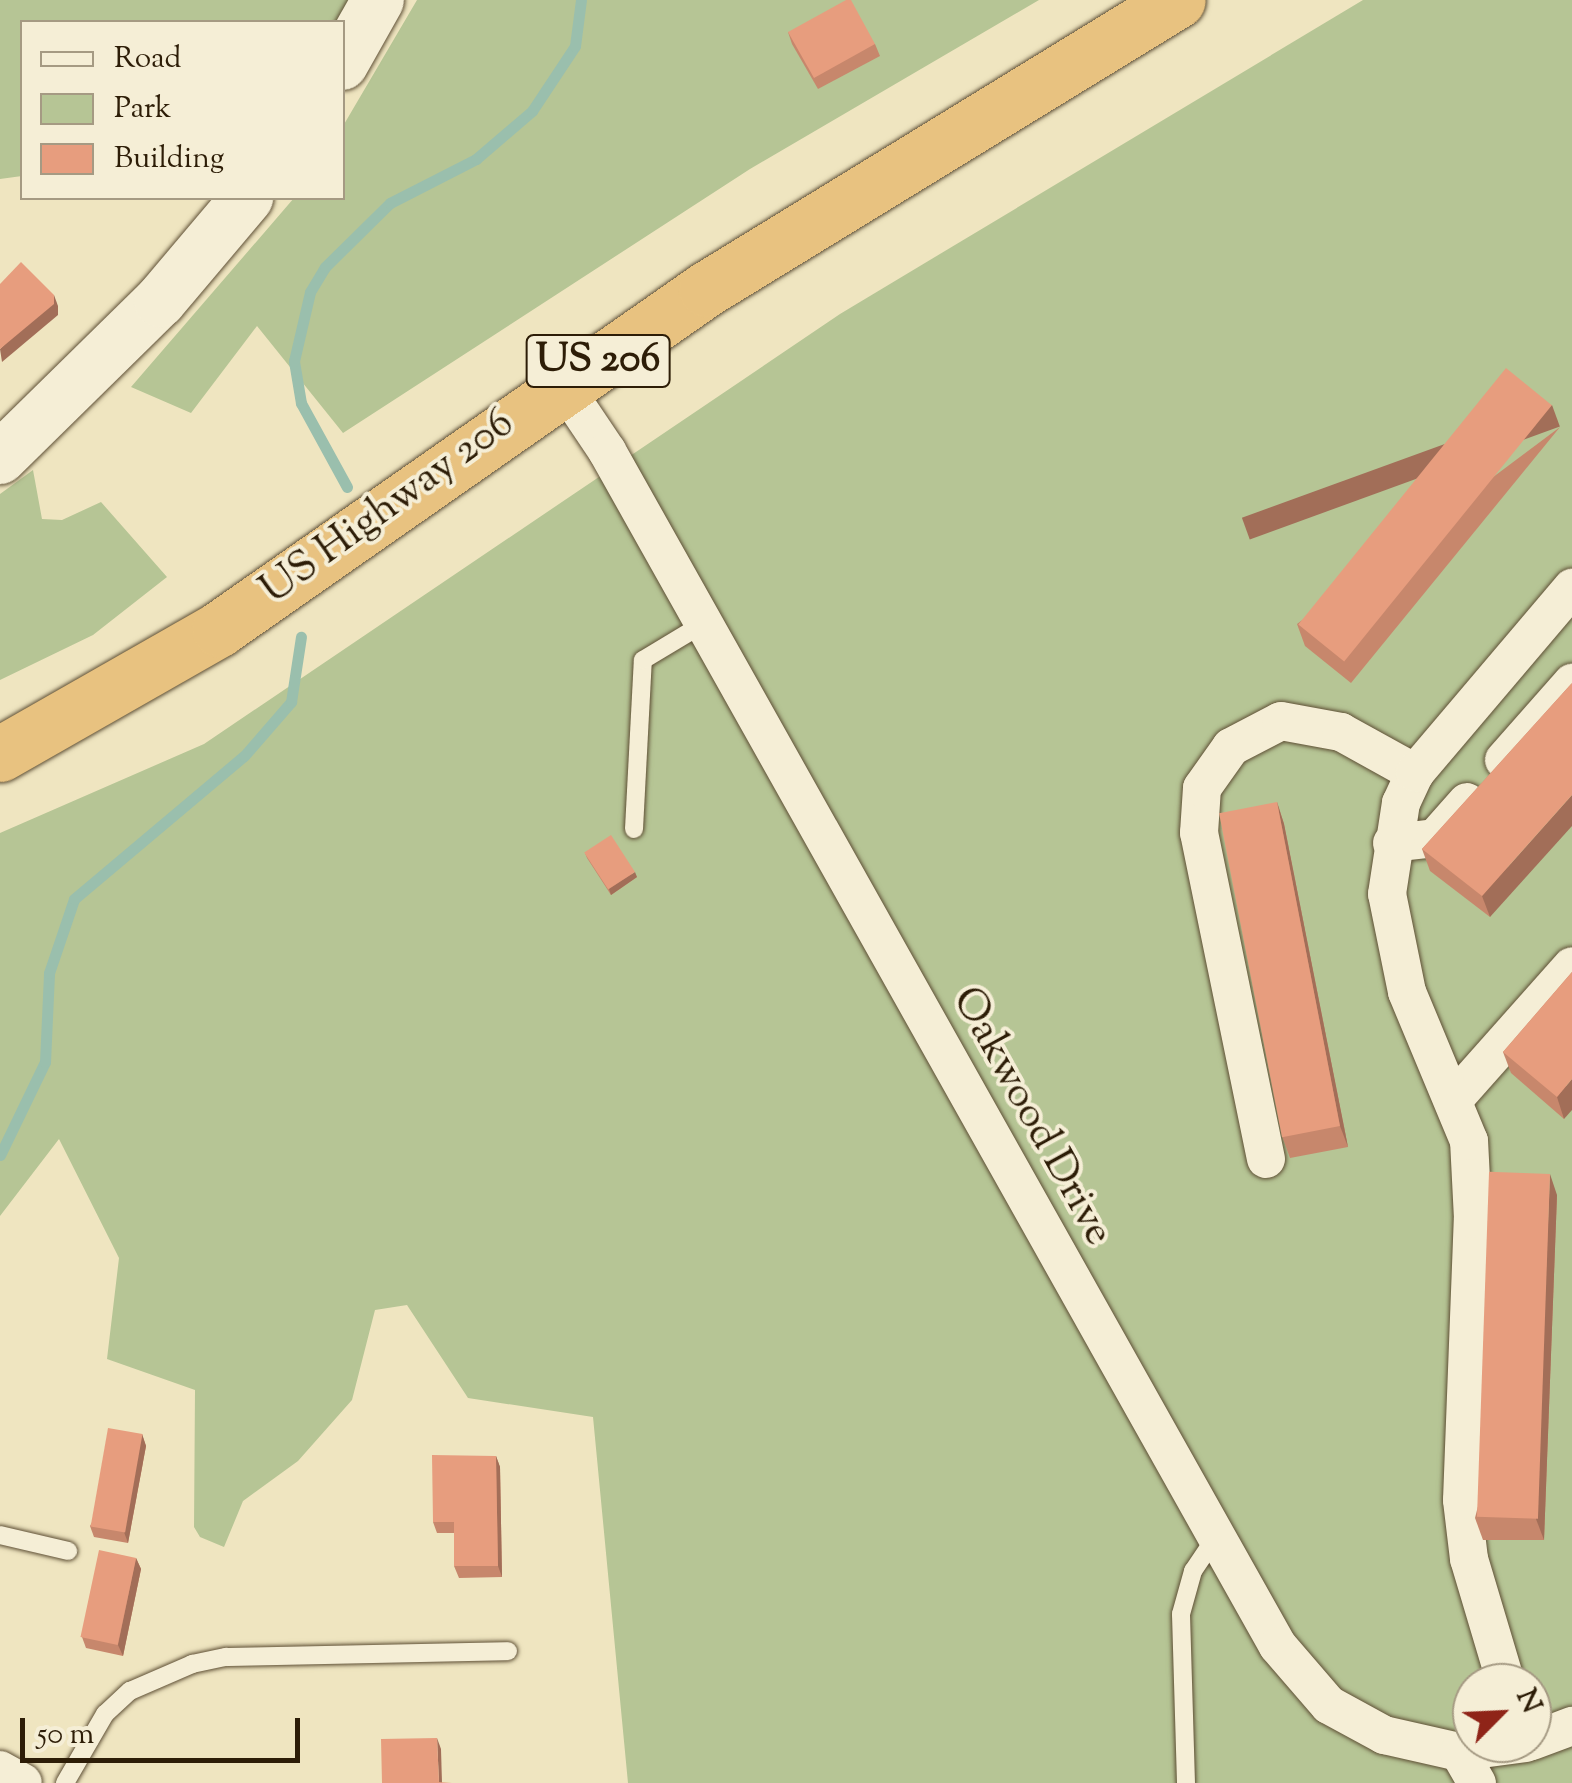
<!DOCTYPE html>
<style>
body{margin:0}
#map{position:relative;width:1572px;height:1783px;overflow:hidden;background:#efe5c0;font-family:"Sorts Mill Goudy",serif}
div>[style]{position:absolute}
.green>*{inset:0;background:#b6c595}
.stream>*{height:11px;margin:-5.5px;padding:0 5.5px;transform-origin:5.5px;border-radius:5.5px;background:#9abfad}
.roads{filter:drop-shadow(0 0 2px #5e4f35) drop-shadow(0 0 2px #5e4f35)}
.service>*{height:18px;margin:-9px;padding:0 9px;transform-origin:9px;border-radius:9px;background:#f5eed6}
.minor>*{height:38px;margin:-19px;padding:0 19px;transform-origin:19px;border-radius:19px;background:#f5eed6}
.secondary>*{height:52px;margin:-26px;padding:0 26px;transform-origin:26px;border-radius:26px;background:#f5eed6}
.trunk>*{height:55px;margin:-27.5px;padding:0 27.5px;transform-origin:27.5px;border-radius:27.5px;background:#e8c280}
.wall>*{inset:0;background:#c7876c}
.shaded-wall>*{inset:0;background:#a26e58;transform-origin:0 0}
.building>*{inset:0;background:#e79d7e;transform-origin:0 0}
span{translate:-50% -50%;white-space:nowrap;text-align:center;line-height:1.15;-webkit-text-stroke:8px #f5eed6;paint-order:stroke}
.shield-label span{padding:2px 8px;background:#f5eed6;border:2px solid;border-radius:8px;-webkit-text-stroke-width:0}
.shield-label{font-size:40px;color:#2d1d07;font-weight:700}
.street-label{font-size:42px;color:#2d1d07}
.legend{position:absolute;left:20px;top:20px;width:325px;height:180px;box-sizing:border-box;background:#f5eed6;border:2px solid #a59a83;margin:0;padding:12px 18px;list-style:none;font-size:30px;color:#2d1d07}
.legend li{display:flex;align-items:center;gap:20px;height:50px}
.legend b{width:50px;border:2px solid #a59a83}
.north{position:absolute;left:1452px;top:1663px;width:100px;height:100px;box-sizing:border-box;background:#f5eed6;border:2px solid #a59a83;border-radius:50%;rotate:66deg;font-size:28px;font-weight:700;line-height:40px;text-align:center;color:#2d1d07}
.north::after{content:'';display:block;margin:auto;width:35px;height:45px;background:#8f2418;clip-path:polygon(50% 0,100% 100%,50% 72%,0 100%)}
.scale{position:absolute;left:20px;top:1718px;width:280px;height:45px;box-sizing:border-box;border:5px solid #2d1d07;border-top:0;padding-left:12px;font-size:30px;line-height:35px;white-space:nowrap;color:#2d1d07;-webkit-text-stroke:8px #f5eed6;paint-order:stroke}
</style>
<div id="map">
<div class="green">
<i style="clip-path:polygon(0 0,357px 0,342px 22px,22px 22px,22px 176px,0 179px)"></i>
<i style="clip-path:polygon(417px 0,1039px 0,750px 169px,343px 433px,257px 326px,191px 413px,131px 387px,294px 198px,342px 198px,343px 126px)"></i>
<i style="clip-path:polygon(evenodd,1363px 0,1572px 0,1572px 1783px,628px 1783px,593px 1417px,468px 1398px,407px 1305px,375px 1310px,352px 1400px,298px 1461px,243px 1501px,224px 1547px,200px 1537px,194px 1527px,195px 1390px,107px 1359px,119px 1258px,59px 1139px,0 1216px,0 833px,204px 744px,840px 314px,1363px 0,1472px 1683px,1532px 1683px,1532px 1743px,1472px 1743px,1472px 1683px)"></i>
<i style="clip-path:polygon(33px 470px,42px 519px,62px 520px,101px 502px,167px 577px,93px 635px,0 680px,0 494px)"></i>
</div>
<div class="stream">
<i style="left:347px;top:487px;width:96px;rotate:-118.7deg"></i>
<i style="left:301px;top:403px;width:43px;rotate:-99.5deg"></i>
<i style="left:294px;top:361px;width:71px;rotate:-76.9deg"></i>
<i style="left:310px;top:292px;width:29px;rotate:-59deg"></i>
<i style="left:325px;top:267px;width:91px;rotate:-44.6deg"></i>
<i style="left:390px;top:203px;width:97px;rotate:-27.1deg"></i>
<i style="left:476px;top:159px;width:74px;rotate:-40.6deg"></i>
<i style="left:532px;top:111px;width:78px;rotate:-56.5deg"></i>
<i style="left:575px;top:46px;width:46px;rotate:-82.6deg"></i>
<i style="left:0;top:1155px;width:103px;rotate:-64.2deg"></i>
<i style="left:45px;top:1062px;width:89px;rotate:-87.4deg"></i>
<i style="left:49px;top:973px;width:78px;rotate:-71.3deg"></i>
<i style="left:74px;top:899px;width:222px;rotate:-40.1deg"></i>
<i style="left:244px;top:756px;width:72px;rotate:-49deg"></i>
<i style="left:291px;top:702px;width:66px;rotate:-81.3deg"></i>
</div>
<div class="roads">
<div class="service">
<i style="left:634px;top:829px;width:169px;rotate:-87deg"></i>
<i style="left:643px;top:660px;width:70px;rotate:-31deg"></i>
<i style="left:0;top:1535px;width:70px;rotate:13.2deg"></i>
<i style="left:65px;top:1783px;width:80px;rotate:-59.9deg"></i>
<i style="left:105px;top:1714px;width:34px;rotate:-43deg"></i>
<i style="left:130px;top:1691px;width:68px;rotate:-23.5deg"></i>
<i style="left:192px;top:1664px;width:35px;rotate:-12deg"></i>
<i style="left:226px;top:1657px;width:282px;rotate:-1.2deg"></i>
<i style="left:1186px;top:1783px;width:169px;rotate:-91.7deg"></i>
<i style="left:1181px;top:1614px;width:45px;rotate:-74.4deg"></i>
<i style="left:1193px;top:1571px;width:37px;rotate:-56deg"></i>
</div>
<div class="minor">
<i style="left:562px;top:384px;width:81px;rotate:56.1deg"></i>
<i style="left:607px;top:451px;width:1370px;rotate:60.69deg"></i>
<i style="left:1278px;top:1646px;width:78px;rotate:49.2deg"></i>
<i style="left:1329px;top:1705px;width:63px;rotate:28.6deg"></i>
<i style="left:1384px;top:1735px;width:77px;rotate:12.8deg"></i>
<i style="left:1459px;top:1752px;width:68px;rotate:-7.7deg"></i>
<i style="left:1504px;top:760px;width:103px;rotate:-48.6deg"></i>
<i style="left:1392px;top:843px;width:43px;rotate:-6.6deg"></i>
<i style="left:1435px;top:838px;width:48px;rotate:-48.4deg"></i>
<i style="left:1455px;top:1098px;width:176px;rotate:-48.4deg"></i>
<i style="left:1266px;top:1159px;width:333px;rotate:-101.6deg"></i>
<i style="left:1199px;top:833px;width:45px;rotate:-86.2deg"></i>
<i style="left:1202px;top:788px;width:50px;rotate:-54.7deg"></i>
<i style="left:1231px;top:747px;width:56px;rotate:-27.5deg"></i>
<i style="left:1281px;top:721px;width:61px;rotate:10.4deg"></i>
<i style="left:1341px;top:732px;width:85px;rotate:29deg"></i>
<i style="left:1506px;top:1683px;width:129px;rotate:-106.6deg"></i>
<i style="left:1469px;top:1559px;width:59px;rotate:-96.8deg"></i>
<i style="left:1462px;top:1500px;width:281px;rotate:-87.8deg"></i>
<i style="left:1473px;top:1219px;width:78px;rotate:-92.9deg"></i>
<i style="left:1469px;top:1141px;width:161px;rotate:-112.6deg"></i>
<i style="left:1407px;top:992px;width:100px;rotate:-101.5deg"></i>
<i style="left:1387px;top:894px;width:92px;rotate:-81.3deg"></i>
<i style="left:1401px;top:803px;width:33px;rotate:-65deg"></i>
<i style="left:1415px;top:773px;width:243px;rotate:-49.7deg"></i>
<i style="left:1532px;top:1741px;width:43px;rotate:-20.6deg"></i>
<i style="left:1459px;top:1752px;width:36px;rotate:60deg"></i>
<i style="left:0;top:1770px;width:26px;rotate:29deg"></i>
</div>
<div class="secondary">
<i style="left:342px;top:64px;width:73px;rotate:-60.6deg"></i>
<i style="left:0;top:458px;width:224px;rotate:-44.5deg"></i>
<i style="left:160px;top:301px;width:135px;rotate:-49.8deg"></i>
</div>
<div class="trunk">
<i style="left:0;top:754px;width:252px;rotate:-29.7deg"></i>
<i style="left:219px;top:629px;width:594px;rotate:-34.92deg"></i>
<i style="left:706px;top:289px;width:553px;rotate:-31.48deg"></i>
</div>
</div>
<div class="wall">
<i style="clip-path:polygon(788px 32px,875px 44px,880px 56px,818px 89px,792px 44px)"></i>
<i style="clip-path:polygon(1560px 427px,1351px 683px,1305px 646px,1297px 624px)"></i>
<i style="clip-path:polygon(1572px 683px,1490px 917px,1430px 871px,1422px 849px)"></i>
<i style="clip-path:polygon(1277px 802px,1284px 824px,1348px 1147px,1290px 1158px,1282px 1136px)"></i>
<i style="clip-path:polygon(585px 853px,637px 877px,611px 895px,587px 858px)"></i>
<i style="clip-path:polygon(1572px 972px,1564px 1119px,1511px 1073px,1503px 1052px)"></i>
<i style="clip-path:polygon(1557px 1195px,1544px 1540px,1483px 1540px,1475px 1518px)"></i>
<i style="clip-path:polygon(142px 1434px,146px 1446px,128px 1543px,94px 1537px,90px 1526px)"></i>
<i style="clip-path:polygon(496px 1456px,500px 1467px,502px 1577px,459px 1578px,454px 1566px,454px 1533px,437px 1533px,433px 1522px)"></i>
<i style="clip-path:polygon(136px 1558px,141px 1569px,123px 1656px,86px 1648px,82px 1637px)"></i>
</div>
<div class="shaded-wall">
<i style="clip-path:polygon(54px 295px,58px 306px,58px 315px,2px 362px,0 349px)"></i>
<i style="left:1552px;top:405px;width:23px;height:330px;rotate:70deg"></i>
<i style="clip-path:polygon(1572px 795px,1572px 826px,1490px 917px,1482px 896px)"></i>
<i style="clip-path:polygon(1277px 802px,1284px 824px,1348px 1147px,1340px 1126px)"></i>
<i style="clip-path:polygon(635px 872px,637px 877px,611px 895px,609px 889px)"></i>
<i style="clip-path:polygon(1572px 1079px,1572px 1110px,1564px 1119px,1557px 1097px)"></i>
<i style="clip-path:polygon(1550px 1174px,1557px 1195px,1544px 1540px,1536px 1519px)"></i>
<i style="clip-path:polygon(142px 1434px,146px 1446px,128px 1543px,124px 1532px)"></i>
<i style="clip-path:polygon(496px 1456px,500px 1467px,502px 1577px,498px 1566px)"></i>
<i style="clip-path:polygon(136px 1558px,141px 1569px,123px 1656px,118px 1645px)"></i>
<i style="clip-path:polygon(437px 1738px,441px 1749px,442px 1783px,439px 1783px)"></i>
</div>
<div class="building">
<i style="clip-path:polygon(846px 0,851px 0,875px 44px,814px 78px,788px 32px)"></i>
<i style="clip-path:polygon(21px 262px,54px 295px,54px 304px,0 349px,0 284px)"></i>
<i style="left:1506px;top:368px;width:59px;height:330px;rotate:39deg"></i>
<i style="clip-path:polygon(1572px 683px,1572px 795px,1482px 896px,1422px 849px)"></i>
<i style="left:1277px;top:802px;width:330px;height:59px;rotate:79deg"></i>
<i style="left:611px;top:835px;width:44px;height:32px;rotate:57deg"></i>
<i style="clip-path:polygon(1572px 972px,1572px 1079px,1557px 1097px,1503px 1052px)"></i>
<i style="left:1550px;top:1174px;width:345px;height:61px;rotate:92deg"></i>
<i style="left:108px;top:1428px;width:35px;height:100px;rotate:10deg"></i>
<i style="clip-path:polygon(432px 1455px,496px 1456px,498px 1566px,454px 1566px,454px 1522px,433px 1522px)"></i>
<i style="left:99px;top:1550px;width:38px;height:89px;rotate:12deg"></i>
<i style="clip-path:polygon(437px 1738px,439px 1782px,452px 1783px,382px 1783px,381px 1739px)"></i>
</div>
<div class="shield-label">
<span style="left:598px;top:361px">US 206</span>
</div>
<div class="street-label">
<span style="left:388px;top:508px;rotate:-36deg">US Highway 206</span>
<span style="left:1031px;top:1117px;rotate:61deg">Oakwood Drive</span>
</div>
<ul class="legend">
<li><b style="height:12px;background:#f5eed6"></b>Road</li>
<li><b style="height:28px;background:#b6c595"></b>Park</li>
<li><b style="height:28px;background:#e79d7e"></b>Building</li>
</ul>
<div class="north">N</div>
<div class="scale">50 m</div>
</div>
